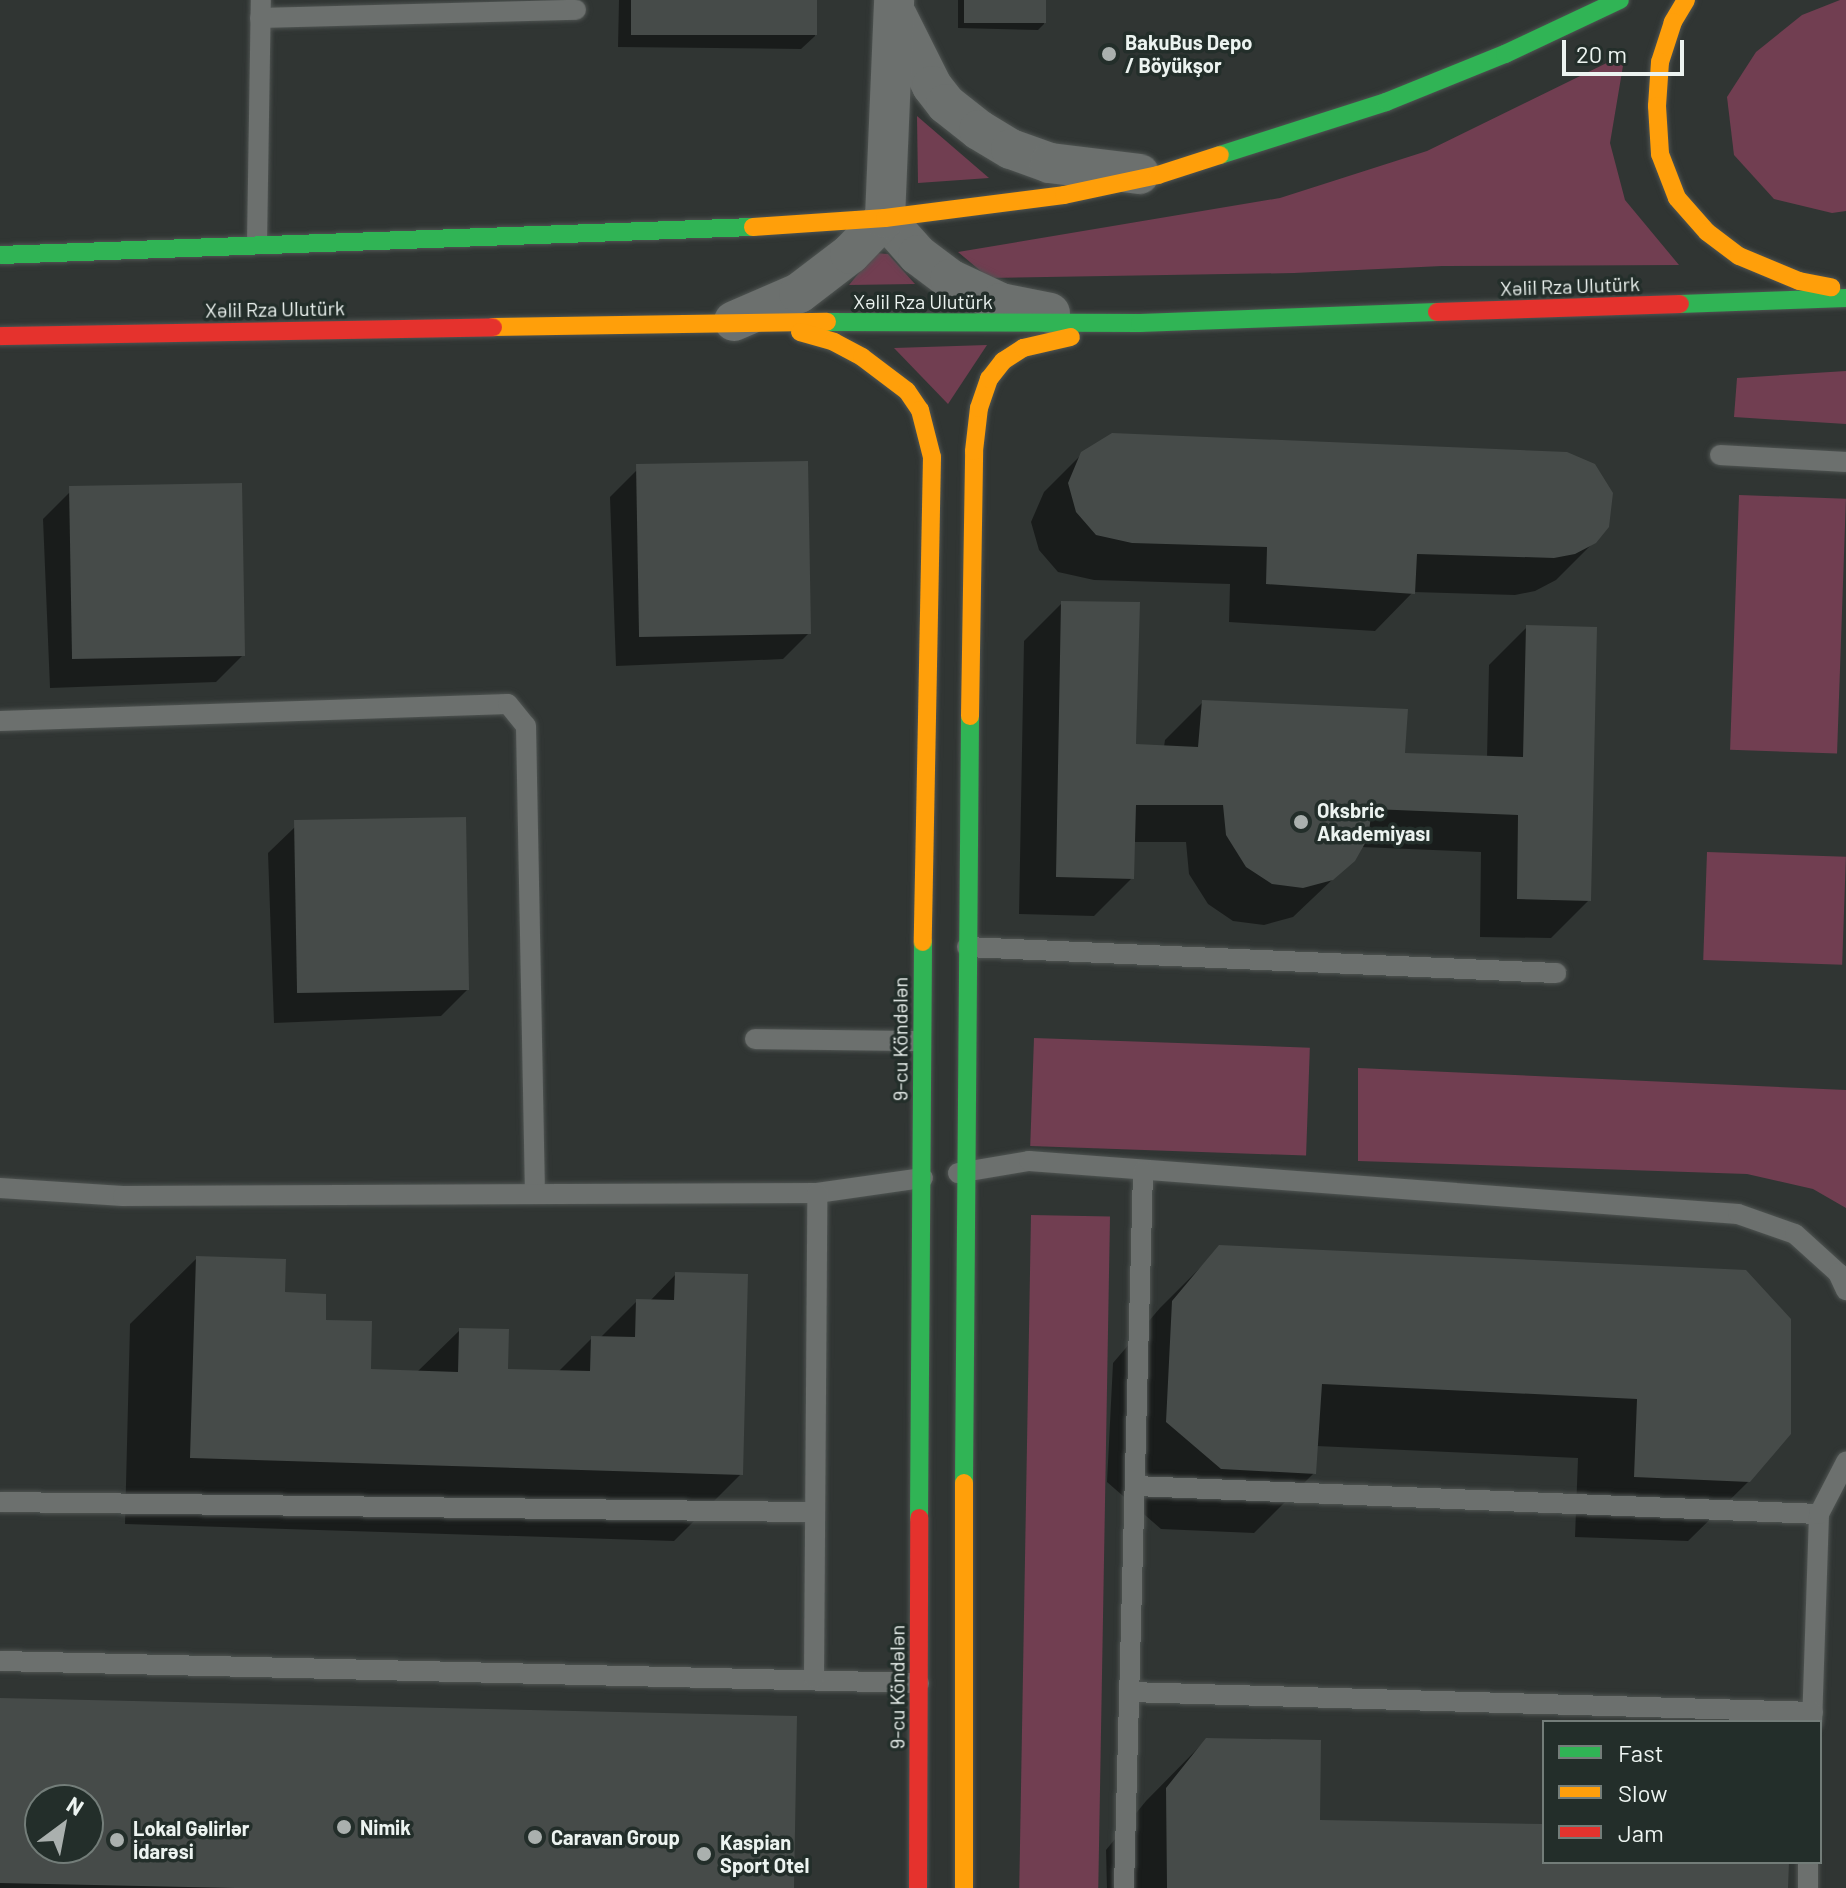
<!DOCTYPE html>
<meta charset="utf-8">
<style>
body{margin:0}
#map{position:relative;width:1846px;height:1888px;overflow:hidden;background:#303533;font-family:Barlow,sans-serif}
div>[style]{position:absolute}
.green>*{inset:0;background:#713e51;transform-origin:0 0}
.shadow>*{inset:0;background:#0007}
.building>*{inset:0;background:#464b49;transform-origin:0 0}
.roads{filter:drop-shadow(0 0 2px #4f5452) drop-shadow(0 0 2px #4f5452)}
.lane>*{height:20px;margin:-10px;padding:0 10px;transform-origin:10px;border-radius:10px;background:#6c706e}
.street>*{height:40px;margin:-20px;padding:0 20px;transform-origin:20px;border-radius:20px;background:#6c706e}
.fast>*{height:18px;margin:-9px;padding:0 9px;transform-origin:9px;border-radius:9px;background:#30b455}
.slow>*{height:18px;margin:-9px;padding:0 9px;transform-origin:9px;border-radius:9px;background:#ff9f0a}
.jam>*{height:18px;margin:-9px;padding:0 9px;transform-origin:9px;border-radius:9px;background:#e5322d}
.dots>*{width:22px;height:22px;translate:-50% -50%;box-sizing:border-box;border:4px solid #232e2a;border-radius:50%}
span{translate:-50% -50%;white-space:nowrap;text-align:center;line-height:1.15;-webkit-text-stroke:7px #232e2a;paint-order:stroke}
.poi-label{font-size:20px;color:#ecf3f0;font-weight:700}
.left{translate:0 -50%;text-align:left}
.street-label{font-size:20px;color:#ecf3f0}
.legend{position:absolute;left:1542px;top:1720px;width:280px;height:144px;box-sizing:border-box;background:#232e2a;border:2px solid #737d79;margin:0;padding:10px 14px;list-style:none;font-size:24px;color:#ecf3f0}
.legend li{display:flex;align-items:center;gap:16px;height:40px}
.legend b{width:40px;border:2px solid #737d79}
.north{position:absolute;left:24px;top:1784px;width:80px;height:80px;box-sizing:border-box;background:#232e2a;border:2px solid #737d79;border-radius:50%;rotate:32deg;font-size:22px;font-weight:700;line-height:32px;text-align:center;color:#ecf3f0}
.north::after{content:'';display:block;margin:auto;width:28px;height:36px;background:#aab0ae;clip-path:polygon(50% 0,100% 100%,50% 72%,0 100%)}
.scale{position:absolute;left:1562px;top:40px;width:122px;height:36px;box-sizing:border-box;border:4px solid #ecf3f0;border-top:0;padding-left:10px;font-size:24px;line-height:28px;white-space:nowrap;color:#ecf3f0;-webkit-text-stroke:6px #232e2a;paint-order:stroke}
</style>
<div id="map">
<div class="green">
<i style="clip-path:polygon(1840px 0,1846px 0,1846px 211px,1832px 213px,1774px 199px,1734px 155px,1727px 97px,1756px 52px,1802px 15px)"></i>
<i style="clip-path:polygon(1625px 54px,1610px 143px,1625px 200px,1679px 265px,1442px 266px,1294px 273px,989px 278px,958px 252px,1280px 198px,1427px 151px)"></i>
<i style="clip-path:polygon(917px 116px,989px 178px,918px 183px)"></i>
<i style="clip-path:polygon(875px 253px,888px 254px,915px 284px,849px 285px)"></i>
<i style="clip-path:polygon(987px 345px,948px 404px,894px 348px)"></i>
<i style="clip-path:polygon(1846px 371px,1846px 424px,1734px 417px,1737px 378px)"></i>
<i style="left:1739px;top:495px;width:107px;height:255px;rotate:2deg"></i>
<i style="left:1707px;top:852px;width:139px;height:108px;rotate:2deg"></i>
<i style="left:1034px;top:1038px;width:276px;height:108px;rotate:2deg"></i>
<i style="clip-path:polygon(1358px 1068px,1846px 1090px,1846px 1208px,1813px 1189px,1747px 1174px,1358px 1161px)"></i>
<i style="left:1031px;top:1215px;width:79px;height:673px;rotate:1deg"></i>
</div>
<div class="shadow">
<i style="clip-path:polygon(619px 0,815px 0,815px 36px,801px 49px,618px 47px)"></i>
<i style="clip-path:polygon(958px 0,1044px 0,1044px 24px,1038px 30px,958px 28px)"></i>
<i style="clip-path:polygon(1082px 454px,1595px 541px,1556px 580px,1535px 591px,1515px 595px,1413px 592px,1375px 631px,1229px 622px,1230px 584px,1094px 580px,1058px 572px,1039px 550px,1031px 522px,1044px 492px)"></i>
<i style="clip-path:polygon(637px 470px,809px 633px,783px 659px,616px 666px,610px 497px)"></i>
<i style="clip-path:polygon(70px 492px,243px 655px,216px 682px,50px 688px,43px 519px)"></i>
<i style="clip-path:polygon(1062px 603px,1134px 746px,1164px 747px,1165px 740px,1203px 702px,1403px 755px,1487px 758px,1489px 665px,1527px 627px,1589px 900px,1551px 938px,1480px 937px,1481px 852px,1361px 847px,1353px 860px,1293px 917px,1264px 925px,1233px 921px,1208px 904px,1189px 874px,1186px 842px,1133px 842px,1132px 878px,1094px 916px,1019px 914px,1024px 641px)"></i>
<i style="clip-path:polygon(295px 827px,468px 989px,441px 1016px,274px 1023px,268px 853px)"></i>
<i style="clip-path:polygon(1220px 1248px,1745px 1272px,1749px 1481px,1688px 1541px,1575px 1537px,1578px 1458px,1316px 1446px,1314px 1473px,1254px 1533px,1161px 1529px,1107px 1482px,1113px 1363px,1160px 1308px)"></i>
<i style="clip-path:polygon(197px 1258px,283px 1294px,324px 1322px,369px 1371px,417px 1372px,460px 1330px,506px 1371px,557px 1373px,592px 1338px,600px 1338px,637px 1301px,649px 1302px,676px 1274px,741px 1474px,674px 1541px,125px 1524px,130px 1324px)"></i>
<i style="clip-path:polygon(evenodd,0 1700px,792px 1888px,0 1888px,0 1700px,40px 1800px,88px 1800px,88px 1848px,40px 1848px,40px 1800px)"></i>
<i style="clip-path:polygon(1206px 1740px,1318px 1821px,1544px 1826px,1544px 1862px,1787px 1862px,1786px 1888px,1107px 1888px,1106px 1850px,1146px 1801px)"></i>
</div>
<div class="building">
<i style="left:631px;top:0;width:186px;height:35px"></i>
<i style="left:964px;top:0;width:82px;height:23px"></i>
<i style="clip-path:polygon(1112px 433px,1567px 452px,1595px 464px,1613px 493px,1609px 527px,1596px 543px,1575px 554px,1554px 558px,1417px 554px,1415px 594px,1266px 584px,1267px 547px,1132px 543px,1096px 535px,1076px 512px,1068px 483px,1081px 452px)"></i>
<i style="left:808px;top:461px;width:173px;height:172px;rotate:89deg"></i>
<i style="left:242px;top:483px;width:173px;height:173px;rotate:89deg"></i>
<i style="clip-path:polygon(1061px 601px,1140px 602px,1136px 744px,1198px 747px,1202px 700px,1408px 709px,1405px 753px,1523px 757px,1526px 625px,1597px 627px,1591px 901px,1517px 899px,1518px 815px,1372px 809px,1368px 838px,1355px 861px,1333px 880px,1303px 888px,1272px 884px,1246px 867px,1226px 835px,1223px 805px,1136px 805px,1134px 879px,1056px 877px)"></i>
<i style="left:466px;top:817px;width:173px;height:172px;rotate:89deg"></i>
<i style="clip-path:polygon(1219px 1245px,1746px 1270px,1791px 1319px,1791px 1434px,1750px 1482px,1634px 1477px,1637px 1399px,1322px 1384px,1316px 1474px,1221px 1469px,1166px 1422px,1172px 1301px)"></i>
<i style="clip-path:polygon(196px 1256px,286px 1259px,285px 1292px,326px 1294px,326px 1320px,372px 1321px,371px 1369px,458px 1372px,459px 1328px,509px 1329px,508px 1369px,590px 1371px,591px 1336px,635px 1337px,636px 1299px,674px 1300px,675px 1272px,748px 1274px,743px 1475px,190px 1458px)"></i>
<i style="clip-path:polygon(evenodd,0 1698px,797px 1716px,794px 1888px,235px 1888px,0 1883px,0 1698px,40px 1800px,88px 1800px,88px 1848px,40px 1848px,40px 1800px)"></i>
<i style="clip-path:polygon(1206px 1738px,1321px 1740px,1320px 1820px,1544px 1824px,1544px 1862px,1789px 1862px,1788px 1888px,1167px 1888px,1166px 1788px)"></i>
</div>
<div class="roads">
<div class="lane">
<i style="left:260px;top:18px;width:316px;rotate:-1.5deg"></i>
<i style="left:257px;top:244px;width:244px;rotate:-89.1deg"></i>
<i style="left:1720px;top:455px;width:126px;rotate:3.2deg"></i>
<i style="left:0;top:721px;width:508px;rotate:-1.92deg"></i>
<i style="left:508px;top:704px;width:28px;rotate:51deg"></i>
<i style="left:526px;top:726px;width:468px;rotate:88.9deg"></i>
<i style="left:967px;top:947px;width:590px;rotate:2.53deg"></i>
<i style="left:755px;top:1039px;width:166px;rotate:0.7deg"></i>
<i style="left:958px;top:1173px;width:72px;rotate:-9.6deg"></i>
<i style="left:1029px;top:1161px;width:711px;rotate:4.28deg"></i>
<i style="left:1738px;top:1214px;width:60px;rotate:19.3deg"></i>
<i style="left:1795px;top:1234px;width:58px;rotate:42.2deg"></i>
<i style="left:1838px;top:1273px;width:19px;rotate:65deg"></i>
<i style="left:0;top:1188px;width:123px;rotate:3.7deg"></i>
<i style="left:123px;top:1196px;width:694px;rotate:-0.25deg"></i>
<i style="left:817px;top:1193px;width:107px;rotate:-8.1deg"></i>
<i style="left:1136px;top:1486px;width:684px;rotate:2.35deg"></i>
<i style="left:1819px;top:1514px;width:208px;rotate:91.9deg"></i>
<i style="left:0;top:1502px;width:812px;rotate:0.71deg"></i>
<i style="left:1819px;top:1514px;width:59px;rotate:-62.6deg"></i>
<i style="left:0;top:1661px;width:919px;rotate:1.37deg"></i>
<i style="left:814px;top:1678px;width:485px;rotate:-89.6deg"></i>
<i style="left:1129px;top:1692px;width:684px;rotate:1.67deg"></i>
<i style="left:1124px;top:1888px;width:717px;rotate:-88.48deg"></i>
<i style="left:1808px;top:1888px;width:26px;rotate:-90deg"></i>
</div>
<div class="street">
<i style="left:897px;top:16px;width:78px;rotate:63.4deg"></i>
<i style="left:932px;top:86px;width:23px;rotate:52deg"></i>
<i style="left:946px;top:104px;width:42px;rotate:38.2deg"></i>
<i style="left:979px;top:130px;width:37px;rotate:31deg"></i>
<i style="left:1011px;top:149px;width:41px;rotate:19.7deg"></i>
<i style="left:1050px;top:163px;width:90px;rotate:7deg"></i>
<i style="left:885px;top:218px;width:50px;rotate:48.3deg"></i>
<i style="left:918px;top:255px;width:40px;rotate:37deg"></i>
<i style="left:950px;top:279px;width:56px;rotate:25.2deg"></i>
<i style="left:1001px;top:303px;width:50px;rotate:11.5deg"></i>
<i style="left:734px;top:321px;width:71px;rotate:-23.3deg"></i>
<i style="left:799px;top:293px;width:64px;rotate:-37.4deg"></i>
<i style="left:850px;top:254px;width:50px;rotate:-45.8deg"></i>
<i style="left:885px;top:218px;width:218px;rotate:-87.6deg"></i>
</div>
<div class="fast">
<i style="left:1220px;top:155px;width:174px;rotate:-17.7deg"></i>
<i style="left:1386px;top:102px;width:128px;rotate:-22deg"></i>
<i style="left:1505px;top:54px;width:127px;rotate:-25.2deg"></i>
<i style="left:0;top:255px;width:754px;rotate:-2.13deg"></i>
<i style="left:1680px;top:304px;width:166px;rotate:-2.1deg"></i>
<i style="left:827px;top:322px;width:313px;rotate:0.2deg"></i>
<i style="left:1140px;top:323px;width:297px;rotate:-2.1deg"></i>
<i style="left:964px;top:1483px;width:767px;rotate:-89.55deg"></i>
<i style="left:919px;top:1518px;width:576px;rotate:-89.6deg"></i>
</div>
<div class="slow">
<i style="left:1686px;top:0;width:26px;rotate:121deg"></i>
<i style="left:1673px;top:22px;width:42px;rotate:108deg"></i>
<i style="left:1660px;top:62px;width:44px;rotate:93.9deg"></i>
<i style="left:1657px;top:106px;width:48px;rotate:86.4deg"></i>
<i style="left:1660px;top:154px;width:47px;rotate:68.9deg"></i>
<i style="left:1677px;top:198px;width:45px;rotate:48.6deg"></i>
<i style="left:1707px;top:232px;width:40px;rotate:37deg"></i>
<i style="left:1739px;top:256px;width:65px;rotate:22.6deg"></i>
<i style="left:1799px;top:281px;width:33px;rotate:11deg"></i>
<i style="left:753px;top:227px;width:132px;rotate:-3.9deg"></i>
<i style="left:885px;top:218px;width:180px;rotate:-7.3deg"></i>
<i style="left:1064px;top:195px;width:96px;rotate:-12deg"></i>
<i style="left:1158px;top:175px;width:65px;rotate:-17.9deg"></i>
<i style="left:493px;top:327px;width:334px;rotate:-0.9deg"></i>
<i style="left:800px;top:332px;width:35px;rotate:16deg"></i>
<i style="left:834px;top:342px;width:32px;rotate:28deg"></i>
<i style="left:862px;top:357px;width:56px;rotate:37.1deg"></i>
<i style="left:907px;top:391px;width:23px;rotate:56deg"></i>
<i style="left:920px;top:410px;width:49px;rotate:75.7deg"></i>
<i style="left:932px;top:457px;width:485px;rotate:91.1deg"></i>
<i style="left:970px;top:716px;width:265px;rotate:-89.1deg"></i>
<i style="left:974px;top:451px;width:43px;rotate:-83.4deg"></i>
<i style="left:979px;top:408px;width:31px;rotate:-71deg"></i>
<i style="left:989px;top:379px;width:23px;rotate:-52deg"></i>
<i style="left:1003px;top:361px;width:24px;rotate:-33deg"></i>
<i style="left:1023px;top:348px;width:49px;rotate:-12.9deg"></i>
<i style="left:964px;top:1483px;width:405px;rotate:90deg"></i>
</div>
<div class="jam">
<i style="left:1437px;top:312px;width:243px;rotate:-1.9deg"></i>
<i style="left:0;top:336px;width:493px;rotate:-1deg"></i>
<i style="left:918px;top:1888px;width:370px;rotate:-89.8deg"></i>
</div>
</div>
<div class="dots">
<i style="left:1109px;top:54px;background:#aab0ae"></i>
<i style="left:1301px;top:822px;background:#aab0ae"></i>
<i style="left:344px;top:1827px;background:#aab0ae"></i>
<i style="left:535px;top:1837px;background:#aab0ae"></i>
<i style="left:117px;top:1840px;background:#aab0ae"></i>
<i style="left:704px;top:1854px;background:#aab0ae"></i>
</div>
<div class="poi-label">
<span class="left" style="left:1125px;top:54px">BakuBus Depo<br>/ Böyükşor</span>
<span class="left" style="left:1317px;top:822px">Oksbric<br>Akademiyası</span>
<span class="left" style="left:360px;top:1827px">Nimik</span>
<span class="left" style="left:133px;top:1840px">Lokal Gəlirlər<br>İdarəsi</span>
<span class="left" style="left:551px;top:1837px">Caravan Group</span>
<span class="left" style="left:720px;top:1854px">Kaspian<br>Sport Otel</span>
</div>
<div class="street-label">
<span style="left:1570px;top:286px;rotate:-2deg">Xəlil Rza Ulutürk</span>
<span style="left:923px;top:301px">Xəlil Rza Ulutürk</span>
<span style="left:275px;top:309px;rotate:-1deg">Xəlil Rza Ulutürk</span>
<span style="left:900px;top:1039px;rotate:-90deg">9-cu Köndələn</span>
<span style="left:897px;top:1687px;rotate:-90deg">9-cu Köndələn</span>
</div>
<ul class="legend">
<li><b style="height:10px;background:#30b455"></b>Fast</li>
<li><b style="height:10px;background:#ff9f0a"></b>Slow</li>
<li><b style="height:10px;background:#e5322d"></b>Jam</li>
</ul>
<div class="north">N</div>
<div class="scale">20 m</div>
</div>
